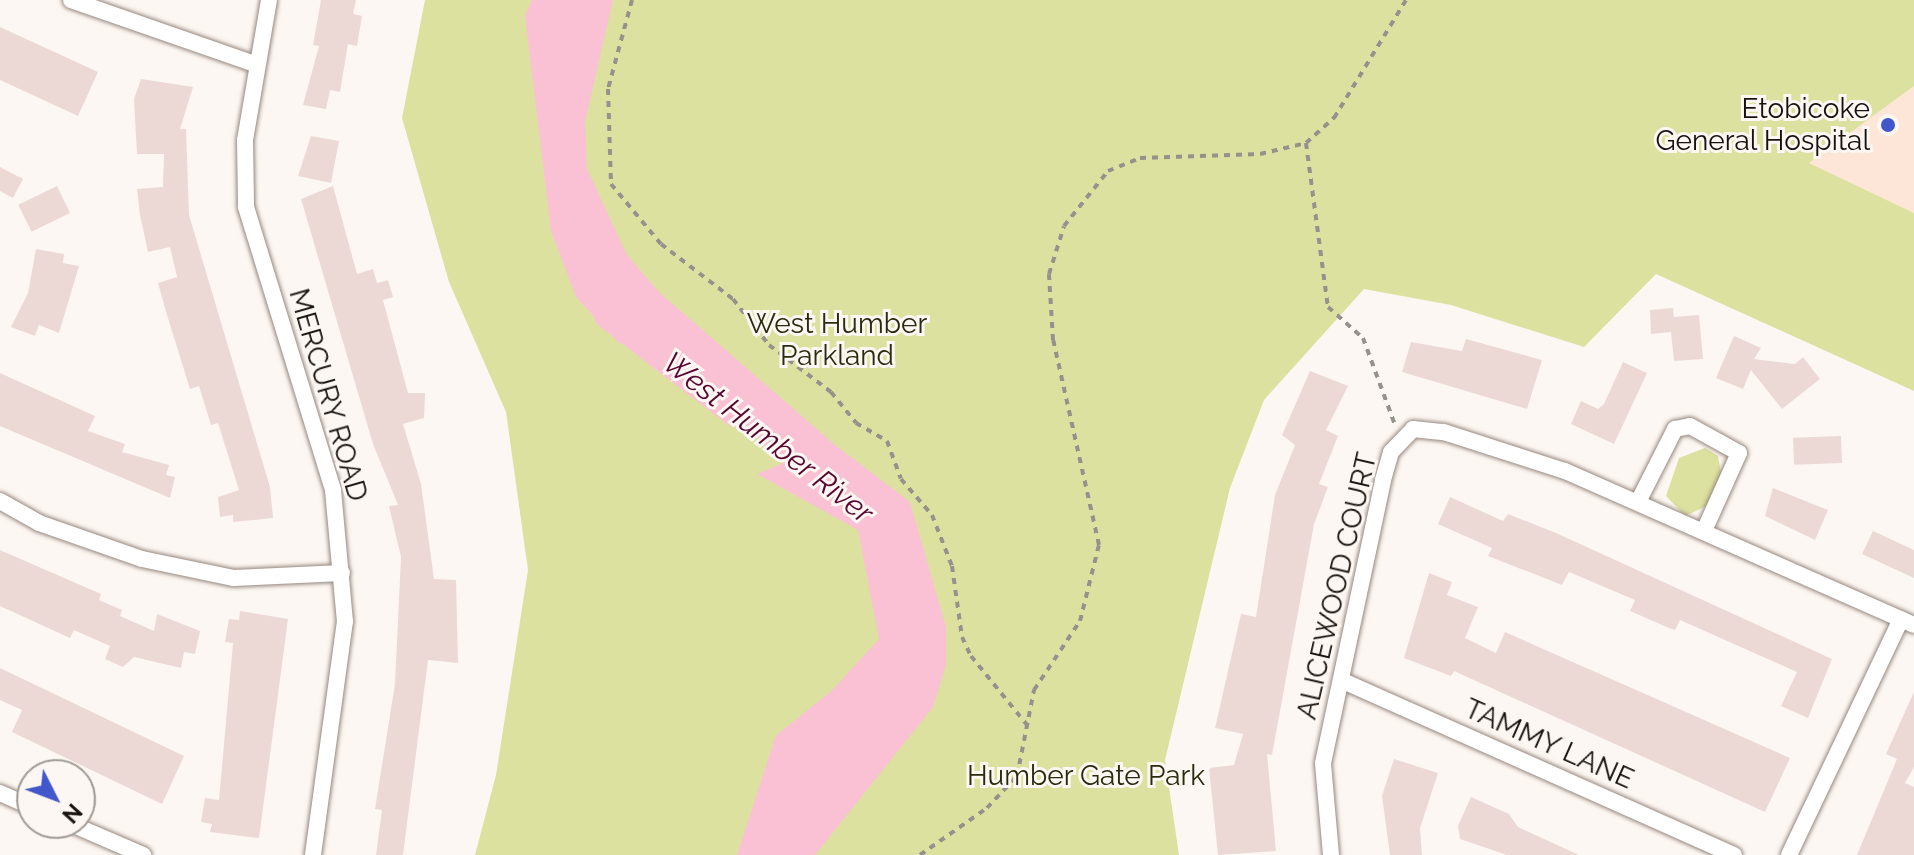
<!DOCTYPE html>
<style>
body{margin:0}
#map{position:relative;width:1914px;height:855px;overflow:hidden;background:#fdf7f3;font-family:Raleway,sans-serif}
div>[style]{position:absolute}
.built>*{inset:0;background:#fde6d8}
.green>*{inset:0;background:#dce19f}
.water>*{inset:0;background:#fac1d4}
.river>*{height:38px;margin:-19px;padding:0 19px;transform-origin:19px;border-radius:19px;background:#fac1d4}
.building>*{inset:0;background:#ecd9d6;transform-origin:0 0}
.path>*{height:4px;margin-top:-2px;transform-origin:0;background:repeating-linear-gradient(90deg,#97918d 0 6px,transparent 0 12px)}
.roads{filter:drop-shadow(0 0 2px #96887f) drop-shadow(0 0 2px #96887f)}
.street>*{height:16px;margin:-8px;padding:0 8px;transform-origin:8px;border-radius:8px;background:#fff}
.dots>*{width:22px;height:22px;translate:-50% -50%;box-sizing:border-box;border:4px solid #fdf7f3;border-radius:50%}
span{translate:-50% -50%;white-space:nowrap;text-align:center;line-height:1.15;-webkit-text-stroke:6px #fdf7f3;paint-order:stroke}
.poi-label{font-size:28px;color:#17120e}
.right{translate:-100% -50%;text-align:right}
.park-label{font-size:28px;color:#292b0e}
.street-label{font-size:28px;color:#17120e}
.water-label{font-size:30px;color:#57062f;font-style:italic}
.north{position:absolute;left:16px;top:759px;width:80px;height:80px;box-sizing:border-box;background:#fdf7f3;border:2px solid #a19b97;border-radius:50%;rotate:132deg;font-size:22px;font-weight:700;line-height:32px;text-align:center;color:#17120e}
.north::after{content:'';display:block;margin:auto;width:28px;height:36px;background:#4257cb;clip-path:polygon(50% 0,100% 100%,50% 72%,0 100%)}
</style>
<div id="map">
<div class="built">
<i style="clip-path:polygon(1914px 86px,1914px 213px,1809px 163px)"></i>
</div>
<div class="green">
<i style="clip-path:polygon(425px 0,1914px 0,1914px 86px,1809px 163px,1914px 213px,1914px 391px,1656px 274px,1584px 347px,1451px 305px,1364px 289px,1264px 400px,1230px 488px,1165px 760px,1179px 855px,475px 855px,496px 775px,528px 570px,506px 412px,449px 282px,402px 118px)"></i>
<i style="clip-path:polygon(1705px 448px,1718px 456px,1722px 478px,1711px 504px,1685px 516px,1666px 496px,1679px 458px)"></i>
</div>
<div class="water">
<i style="clip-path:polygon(532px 0,613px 0,585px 122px,587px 169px,627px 255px,660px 293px,834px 444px,910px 502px,946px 627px,946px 665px,933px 707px,815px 855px,737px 855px,825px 698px,879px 639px,858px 530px,757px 474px,783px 463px,671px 353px,619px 343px,576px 297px,551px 231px,525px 16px)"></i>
</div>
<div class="river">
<i style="left:612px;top:312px;width:158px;rotate:37.5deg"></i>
<i style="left:757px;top:855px;width:114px;rotate:-72deg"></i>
<i style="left:792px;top:747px;width:65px;rotate:-38.8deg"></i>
</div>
<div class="building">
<i style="clip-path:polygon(321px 0,356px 0,353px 14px,362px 16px,357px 46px,348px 44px,340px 92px,330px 90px,326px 109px,303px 105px,319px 46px,313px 45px)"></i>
<i style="clip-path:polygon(0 27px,98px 72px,78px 116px,0 80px)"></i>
<i style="clip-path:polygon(141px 79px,193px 87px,180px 129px,186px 129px,189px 215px,270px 487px,273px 518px,233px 522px,233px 515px,220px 517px,218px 497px,239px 490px,218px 423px,211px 425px,199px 386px,190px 389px,167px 315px,158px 283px,177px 277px,170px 247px,148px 252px,140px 215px,137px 189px,163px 187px,164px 154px,137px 154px,134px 99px)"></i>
<i style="clip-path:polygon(311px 136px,339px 141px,331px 183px,298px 176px)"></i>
<i style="clip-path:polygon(0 167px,23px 179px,13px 198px,0 191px)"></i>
<i style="left:57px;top:186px;width:30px;height:43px;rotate:64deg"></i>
<i style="clip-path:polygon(333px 186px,357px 274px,373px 269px,377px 283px,388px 280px,393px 297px,383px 300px,408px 393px,425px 393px,424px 418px,403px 424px,421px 484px,434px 579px,456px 580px,458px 663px,428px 660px,403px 855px,376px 855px,382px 810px,375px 809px,395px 684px,401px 557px,389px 506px,398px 505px,373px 444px,301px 199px)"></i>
<i style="clip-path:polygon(36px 249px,64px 254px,63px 263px,79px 266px,59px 333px,39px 325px,35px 336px,11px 327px,28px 293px)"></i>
<i style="clip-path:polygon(1673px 308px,1674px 317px,1699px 315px,1703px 359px,1674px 361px,1671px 332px,1651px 334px,1650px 310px)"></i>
<i style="clip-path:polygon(1734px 336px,1761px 348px,1754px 359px,1795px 364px,1803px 357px,1820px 379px,1782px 409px,1751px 370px,1743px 389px,1716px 378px)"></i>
<i style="clip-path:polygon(1466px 339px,1542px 360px,1527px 409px,1402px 372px,1411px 342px,1462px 351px)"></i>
<i style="clip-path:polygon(1623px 362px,1647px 373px,1614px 444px,1571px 424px,1581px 401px,1598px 409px,1604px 404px)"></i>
<i style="clip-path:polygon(1310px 371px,1348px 386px,1326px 430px,1338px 436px,1319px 484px,1328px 487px,1314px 524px,1272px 755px,1267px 754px,1276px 851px,1218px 855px,1209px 768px,1234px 765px,1243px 734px,1215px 728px,1241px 614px,1256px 617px,1275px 495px,1295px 445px,1282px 435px)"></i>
<i style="clip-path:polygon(0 373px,95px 416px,88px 431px,125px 444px,122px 452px,169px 465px,166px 475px,175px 477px,170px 498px,0 426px)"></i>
<i style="left:1841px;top:436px;width:27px;height:48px;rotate:88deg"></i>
<i style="clip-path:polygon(1773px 488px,1828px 510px,1815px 540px,1765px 516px)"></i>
<i style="clip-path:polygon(1450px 497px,1503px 521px,1508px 514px,1556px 533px,1832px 659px,1808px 718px,1781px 706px,1797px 672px,1680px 620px,1675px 630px,1669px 628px,1630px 611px,1635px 600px,1569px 572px,1562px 585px,1488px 556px,1492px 548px,1438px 524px)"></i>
<i style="clip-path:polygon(1873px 531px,1914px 550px,1914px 578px,1862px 554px)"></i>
<i style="clip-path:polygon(0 550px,101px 594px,99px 600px,122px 610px,120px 616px,154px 631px,157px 614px,200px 631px,195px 654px,184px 652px,181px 668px,134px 657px,123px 667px,105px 659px,110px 646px,74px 630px,70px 638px,0 606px)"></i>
<i style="clip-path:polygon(1429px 573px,1452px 582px,1447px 595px,1478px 607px,1465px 638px,1496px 653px,1505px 632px,1790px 758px,1765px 812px,1454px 671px,1451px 676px,1404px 658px)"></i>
<i style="clip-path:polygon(240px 611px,288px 619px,259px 838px,210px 832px,212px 824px,201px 822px,205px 798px,219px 800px,233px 643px,225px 642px,229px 619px,239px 620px)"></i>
<i style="clip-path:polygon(0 668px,184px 756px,162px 804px,12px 732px,22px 710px,0 700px)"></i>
<i style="clip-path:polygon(1914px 692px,1914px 767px,1905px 783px,1914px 787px,1914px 855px,1857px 855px,1897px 759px,1886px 754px)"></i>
<i style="clip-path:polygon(1394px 759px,1438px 773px,1420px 828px,1422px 855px,1390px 855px,1382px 796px)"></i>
<i style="clip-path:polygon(1471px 797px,1509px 814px,1518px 827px,1579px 855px,1507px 855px,1460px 839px,1458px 826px)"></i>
</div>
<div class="path">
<i style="left:632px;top:0;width:92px;rotate:105.1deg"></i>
<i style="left:608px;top:89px;width:95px;rotate:88.2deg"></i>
<i style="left:611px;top:184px;width:78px;rotate:50.2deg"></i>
<i style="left:661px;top:244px;width:91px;rotate:37.4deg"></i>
<i style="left:733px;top:299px;width:58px;rotate:52deg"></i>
<i style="left:769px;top:345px;width:78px;rotate:37.2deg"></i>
<i style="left:831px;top:392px;width:40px;rotate:51deg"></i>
<i style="left:856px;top:423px;width:36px;rotate:30deg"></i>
<i style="left:887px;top:441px;width:40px;rotate:69.8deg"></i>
<i style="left:901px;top:479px;width:48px;rotate:49.3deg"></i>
<i style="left:932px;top:515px;width:55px;rotate:68.6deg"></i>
<i style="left:952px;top:566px;width:72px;rotate:82deg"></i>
<i style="left:962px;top:637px;width:21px;rotate:65deg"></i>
<i style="left:971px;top:656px;width:89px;rotate:50.9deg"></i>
<i style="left:1306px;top:143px;width:165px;rotate:82.4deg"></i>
<i style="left:1328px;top:307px;width:47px;rotate:41.5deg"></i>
<i style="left:1363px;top:338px;width:93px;rotate:69.8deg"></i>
<i style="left:920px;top:855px;width:82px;rotate:-35deg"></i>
<i style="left:987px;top:808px;width:44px;rotate:-46.8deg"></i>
<i style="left:1017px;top:776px;width:88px;rotate:-78.8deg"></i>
<i style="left:1034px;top:690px;width:83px;rotate:-56.3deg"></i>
<i style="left:1080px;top:621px;width:78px;rotate:-76deg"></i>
<i style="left:1099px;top:545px;width:210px;rotate:-102.6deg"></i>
<i style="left:1053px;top:340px;width:66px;rotate:-93.5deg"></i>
<i style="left:1049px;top:274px;width:50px;rotate:-72.6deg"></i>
<i style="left:1064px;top:226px;width:70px;rotate:-51.3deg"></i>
<i style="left:1108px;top:171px;width:35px;rotate:-22deg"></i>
<i style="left:1140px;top:158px;width:120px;rotate:-1.9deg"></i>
<i style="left:1260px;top:154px;width:47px;rotate:-13.4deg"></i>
<i style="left:1306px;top:143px;width:38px;rotate:-42deg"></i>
<i style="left:1334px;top:118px;width:138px;rotate:-58.6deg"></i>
</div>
<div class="roads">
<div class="street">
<i style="left:71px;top:0;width:195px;rotate:19.2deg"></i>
<i style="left:269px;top:0;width:142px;rotate:99.7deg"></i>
<i style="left:245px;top:140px;width:67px;rotate:89.1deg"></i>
<i style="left:246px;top:207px;width:296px;rotate:72.9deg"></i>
<i style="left:333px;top:490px;width:132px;rotate:84.8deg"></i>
<i style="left:345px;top:621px;width:236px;rotate:97.8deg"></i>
<i style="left:0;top:501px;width:45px;rotate:29.4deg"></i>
<i style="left:39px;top:523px;width:109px;rotate:19.3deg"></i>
<i style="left:142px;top:559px;width:94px;rotate:11.7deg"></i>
<i style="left:234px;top:578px;width:108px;rotate:-2.7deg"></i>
<i style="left:1638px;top:502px;width:82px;rotate:-63.1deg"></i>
<i style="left:1675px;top:429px;width:15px;rotate:-11deg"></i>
<i style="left:1690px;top:426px;width:56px;rotate:28.9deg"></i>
<i style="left:1739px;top:453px;width:85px;rotate:114.2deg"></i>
<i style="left:1343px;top:681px;width:428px;rotate:24deg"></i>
<i style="left:0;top:793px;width:35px;rotate:24deg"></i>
<i style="left:69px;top:823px;width:81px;rotate:23.4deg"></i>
<i style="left:1331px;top:855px;width:92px;rotate:-95deg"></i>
<i style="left:1323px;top:763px;width:289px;rotate:-78deg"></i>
<i style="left:1383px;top:480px;width:29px;rotate:-74deg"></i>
<i style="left:1391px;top:452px;width:32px;rotate:-46deg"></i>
<i style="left:1413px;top:429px;width:31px;rotate:6deg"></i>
<i style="left:1444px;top:432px;width:127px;rotate:17.9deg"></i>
<i style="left:1565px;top:471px;width:381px;rotate:23.8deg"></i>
<i style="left:1789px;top:855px;width:261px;rotate:-64.6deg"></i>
</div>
</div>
<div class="dots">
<i style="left:1888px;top:125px;background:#4257cb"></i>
</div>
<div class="poi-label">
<span class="right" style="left:1870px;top:125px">Etobicoke<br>General Hospital</span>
</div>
<div class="park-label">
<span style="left:837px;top:340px">West Humber<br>Parkland</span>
<span style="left:1086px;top:776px">Humber Gate Park</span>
</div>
<div class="street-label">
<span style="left:328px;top:395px;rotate:74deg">MERCURY ROAD</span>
<span style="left:1337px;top:586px;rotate:-77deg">ALICEWOOD COURT</span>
<span style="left:1549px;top:744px;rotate:24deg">TAMMY LANE</span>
</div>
<div class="water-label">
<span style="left:768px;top:438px;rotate:38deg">West Humber River</span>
</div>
<div class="north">N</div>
</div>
